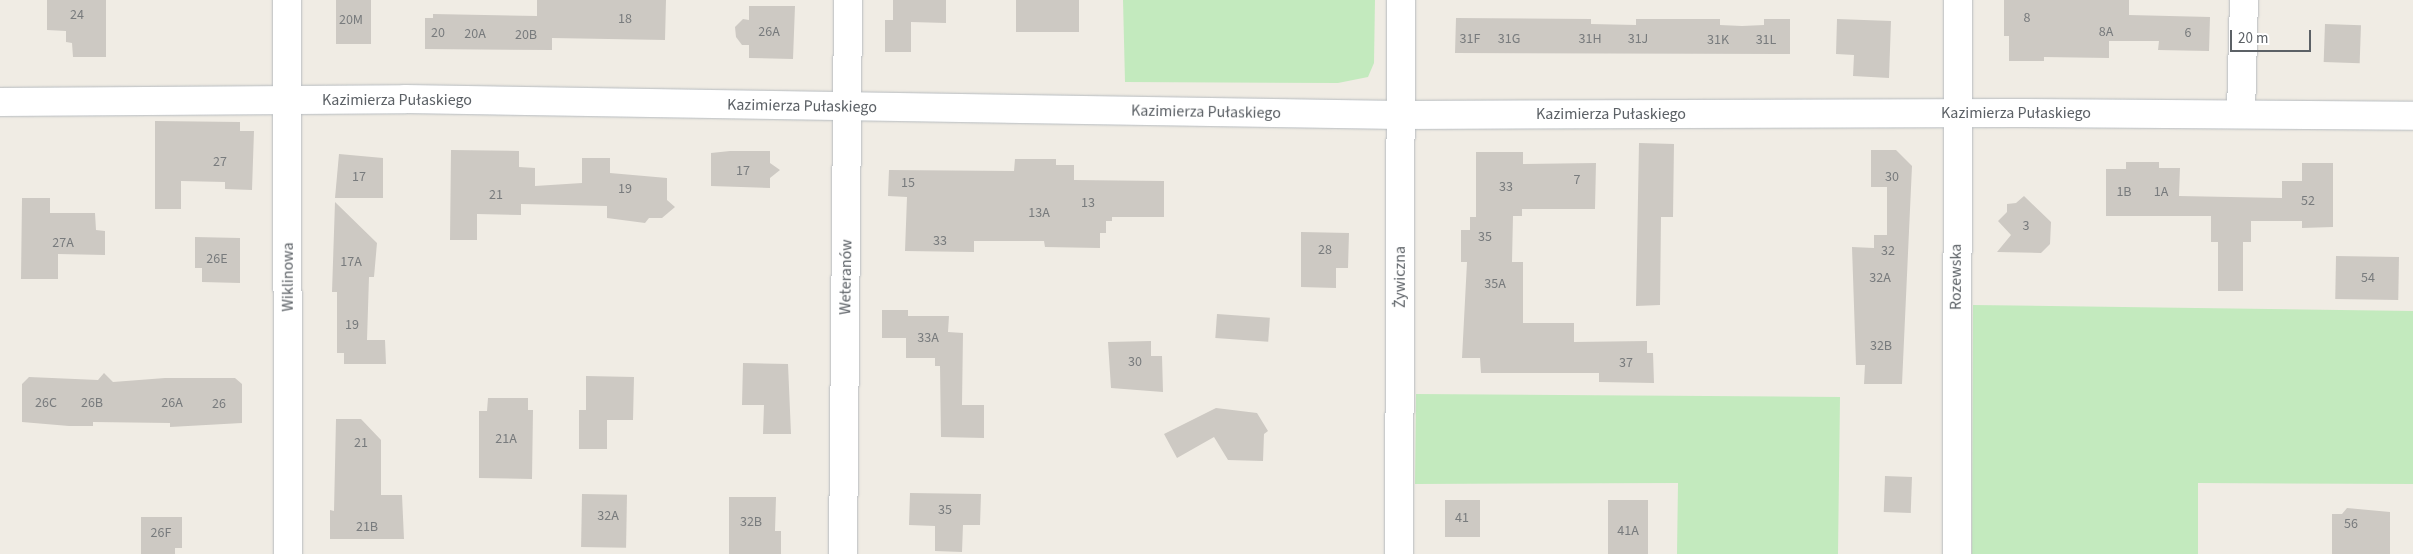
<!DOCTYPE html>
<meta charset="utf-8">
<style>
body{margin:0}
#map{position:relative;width:2413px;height:554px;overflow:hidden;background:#f0ece4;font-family:"Source Sans 3",sans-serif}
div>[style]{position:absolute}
.green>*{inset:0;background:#c3eabe}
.building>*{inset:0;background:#cdc9c3;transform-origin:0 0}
.roads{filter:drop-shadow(0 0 1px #b6bbbf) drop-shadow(0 0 1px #b6bbbf)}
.street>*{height:28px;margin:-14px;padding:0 14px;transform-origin:14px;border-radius:14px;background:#fff}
span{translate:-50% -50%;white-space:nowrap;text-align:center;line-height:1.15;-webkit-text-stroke:5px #fff;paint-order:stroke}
.number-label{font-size:14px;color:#787b7d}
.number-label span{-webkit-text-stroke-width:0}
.street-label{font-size:16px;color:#5c6166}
.scale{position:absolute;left:2230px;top:30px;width:81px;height:22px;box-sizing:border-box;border:2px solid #5c6166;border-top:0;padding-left:6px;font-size:15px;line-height:18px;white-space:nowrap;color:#5c6166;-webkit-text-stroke:4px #fff;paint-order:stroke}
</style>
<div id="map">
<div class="green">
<i style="clip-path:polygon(1123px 0,1375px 0,1374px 63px,1368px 77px,1338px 83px,1125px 82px)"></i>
<i style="clip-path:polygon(1973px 305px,2413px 311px,2413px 484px,2198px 483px,2198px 554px,1972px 554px)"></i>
<i style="clip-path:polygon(1416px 394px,1840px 397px,1838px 554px,1677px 554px,1678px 483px,1415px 484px)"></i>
</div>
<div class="building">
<i style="clip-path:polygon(47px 0,106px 0,106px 57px,73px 57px,72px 43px,66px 42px,66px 31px,47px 30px)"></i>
<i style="left:336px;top:0;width:35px;height:44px"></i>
<i style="clip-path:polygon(537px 0,666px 0,665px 40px,552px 38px,552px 50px,425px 49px,425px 18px,433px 18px,433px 14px,537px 16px)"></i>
<i style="clip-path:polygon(893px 0,946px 0,946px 23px,911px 22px,911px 52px,885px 52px,885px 20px,893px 20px)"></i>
<i style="left:1016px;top:0;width:63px;height:32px"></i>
<i style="clip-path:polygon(2004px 0,2129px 0,2129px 15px,2210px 17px,2209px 51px,2158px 50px,2159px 41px,2109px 41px,2109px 58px,2044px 57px,2044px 61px,2009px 61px,2009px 36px,2004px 36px)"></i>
<i style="clip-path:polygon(749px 6px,795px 6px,793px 59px,749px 58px,749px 45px,742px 45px,736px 37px,735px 27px,743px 19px,749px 20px)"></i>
<i style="clip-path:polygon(1456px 18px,1591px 19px,1591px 24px,1636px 25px,1636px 19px,1720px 19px,1720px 25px,1742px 26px,1764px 25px,1764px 19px,1790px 19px,1790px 54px,1455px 53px)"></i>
<i style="clip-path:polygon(1837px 19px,1891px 21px,1889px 78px,1853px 76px,1854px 55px,1836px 54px)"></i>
<i style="left:2325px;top:24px;width:36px;height:38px;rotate:2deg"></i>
<i style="clip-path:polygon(155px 121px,240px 122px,240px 131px,254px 131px,252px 190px,225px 189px,225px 182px,181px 181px,181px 209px,155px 209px)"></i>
<i style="clip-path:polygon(1639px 143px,1674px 144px,1673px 217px,1661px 217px,1660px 305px,1636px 306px)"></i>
<i style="clip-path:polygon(451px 150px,519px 151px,519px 167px,535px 168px,535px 186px,582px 183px,582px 158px,610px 158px,610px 173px,667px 178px,667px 200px,675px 207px,662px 218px,649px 218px,645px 223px,607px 218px,607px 206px,521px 204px,521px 215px,477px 214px,477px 240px,450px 240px)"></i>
<i style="clip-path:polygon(1871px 150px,1896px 150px,1912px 166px,1902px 384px,1864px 384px,1865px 365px,1856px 365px,1852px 247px,1874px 248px,1874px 235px,1887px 235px,1887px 187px,1871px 187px)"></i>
<i style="clip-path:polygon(730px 151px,770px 151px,770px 163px,780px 170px,770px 178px,770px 188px,711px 186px,711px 153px)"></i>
<i style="clip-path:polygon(1476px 152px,1523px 152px,1523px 164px,1596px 163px,1595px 209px,1522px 209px,1522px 216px,1513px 216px,1512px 262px,1523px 262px,1523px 323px,1574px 323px,1574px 342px,1647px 341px,1647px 353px,1653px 353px,1654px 383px,1599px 382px,1599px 373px,1481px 373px,1480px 358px,1462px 358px,1467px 262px,1461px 262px,1461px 230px,1470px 230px,1470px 217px,1476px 217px)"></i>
<i style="clip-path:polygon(339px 154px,383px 158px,383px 198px,335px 198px)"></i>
<i style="clip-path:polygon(1015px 159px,1056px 159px,1056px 165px,1074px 165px,1074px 180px,1164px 181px,1164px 217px,1112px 217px,1112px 221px,1106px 221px,1106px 233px,1100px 233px,1100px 248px,1045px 247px,1044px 241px,974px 241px,974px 252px,905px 251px,907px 197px,888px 196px,889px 170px,1014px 171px)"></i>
<i style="clip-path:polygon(2126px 162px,2159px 162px,2159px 168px,2180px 168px,2179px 196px,2282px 198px,2282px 181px,2302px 181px,2302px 163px,2333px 163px,2333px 227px,2302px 228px,2302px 221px,2251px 221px,2251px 242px,2243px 242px,2243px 291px,2218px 291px,2218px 242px,2211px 242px,2211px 216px,2106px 216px,2106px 169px,2126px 169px)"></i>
<i style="clip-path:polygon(2024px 196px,2051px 222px,2050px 244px,2041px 253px,1997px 252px,2011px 235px,1998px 221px,2007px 212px,2007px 204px,2016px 203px)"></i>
<i style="clip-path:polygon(22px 198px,50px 198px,50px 213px,95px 213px,96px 230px,105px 231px,105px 255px,58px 254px,58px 279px,21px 279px)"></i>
<i style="clip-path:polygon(335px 202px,377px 243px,374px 277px,369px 277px,367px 340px,385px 340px,386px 364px,344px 364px,344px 353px,337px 353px,337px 292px,332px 292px)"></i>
<i style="clip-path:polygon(1301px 232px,1349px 233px,1348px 268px,1336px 268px,1336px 288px,1301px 287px)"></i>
<i style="clip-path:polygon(195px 237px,240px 238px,240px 283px,202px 282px,202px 268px,195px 268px)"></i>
<i style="left:2336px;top:256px;width:63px;height:43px;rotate:1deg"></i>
<i style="clip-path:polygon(882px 310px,908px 310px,908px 316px,949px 316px,948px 332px,963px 333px,962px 405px,984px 405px,984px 438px,941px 437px,940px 366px,935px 366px,935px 358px,906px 358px,906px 338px,882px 338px)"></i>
<i style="left:1217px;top:314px;width:53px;height:24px;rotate:4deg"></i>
<i style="clip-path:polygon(1151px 341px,1151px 356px,1162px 356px,1163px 392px,1111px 388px,1108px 342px)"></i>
<i style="clip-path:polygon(743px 363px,788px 364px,791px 434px,763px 434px,764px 405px,742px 405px)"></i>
<i style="clip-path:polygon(104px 373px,113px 382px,165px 378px,235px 378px,242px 384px,242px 423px,170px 427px,170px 423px,93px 422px,93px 426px,69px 426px,22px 422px,22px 384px,29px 377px,98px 380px)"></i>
<i style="clip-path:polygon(586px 376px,634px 377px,633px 420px,607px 420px,607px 449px,579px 449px,579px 410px,586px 410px)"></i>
<i style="clip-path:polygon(488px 398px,528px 398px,528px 410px,533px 410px,532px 479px,479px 478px,479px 411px,487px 411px)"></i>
<i style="clip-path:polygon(1216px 408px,1257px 413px,1268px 431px,1264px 434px,1263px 461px,1228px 460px,1214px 437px,1177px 458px,1164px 434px)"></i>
<i style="clip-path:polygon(336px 419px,361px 419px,381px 440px,381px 495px,402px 495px,404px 539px,330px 539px,330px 510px,334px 511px)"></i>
<i style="left:1885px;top:476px;width:27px;height:36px;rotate:2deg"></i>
<i style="clip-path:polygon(910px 493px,981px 494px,980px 525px,963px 525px,962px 552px,935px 551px,935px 526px,909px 525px)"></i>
<i style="left:582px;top:494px;width:45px;height:53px;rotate:1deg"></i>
<i style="clip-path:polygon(729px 497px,776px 497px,775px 531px,781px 531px,781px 554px,729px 554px)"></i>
<i style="left:1445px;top:500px;width:35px;height:37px"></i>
<i style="left:1608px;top:500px;width:40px;height:54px"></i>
<i style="clip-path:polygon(2347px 508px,2390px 512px,2390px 554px,2332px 554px,2332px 514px,2342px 514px)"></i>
<i style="clip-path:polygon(141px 517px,182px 517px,182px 548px,175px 548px,175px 554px,141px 554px)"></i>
</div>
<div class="roads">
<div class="street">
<i style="left:287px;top:0;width:554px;rotate:89.9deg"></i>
<i style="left:0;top:102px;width:405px;rotate:-0.4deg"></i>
<i style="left:405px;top:99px;width:995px;rotate:0.92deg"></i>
<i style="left:1400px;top:115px;width:611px;rotate:-0.19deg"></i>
<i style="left:2011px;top:113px;width:402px;rotate:0.4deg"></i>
<i style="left:2241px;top:113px;width:113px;rotate:-88.5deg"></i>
<i style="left:843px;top:554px;width:554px;rotate:-89.48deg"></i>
<i style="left:1399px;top:554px;width:554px;rotate:-89.79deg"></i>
<i style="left:1957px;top:554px;width:554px;rotate:-89.9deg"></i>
</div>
</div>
<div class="number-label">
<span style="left:77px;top:15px">24</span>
<span style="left:2027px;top:18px">8</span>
<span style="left:625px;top:19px">18</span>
<span style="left:351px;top:20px">20M</span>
<span style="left:769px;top:32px">26A</span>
<span style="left:2106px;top:32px">8A</span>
<span style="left:438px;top:33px">20</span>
<span style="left:2188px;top:33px">6</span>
<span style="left:475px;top:34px">20A</span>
<span style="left:526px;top:35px">20B</span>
<span style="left:1470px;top:39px">31F</span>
<span style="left:1509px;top:39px">31G</span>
<span style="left:1590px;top:39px">31H</span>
<span style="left:1638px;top:39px">31J</span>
<span style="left:1718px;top:40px">31K</span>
<span style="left:1766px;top:40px">31L</span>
<span style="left:220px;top:162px">27</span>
<span style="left:743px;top:171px">17</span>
<span style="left:359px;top:177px">17</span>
<span style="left:1892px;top:177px">30</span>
<span style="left:1577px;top:180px">7</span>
<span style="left:908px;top:183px">15</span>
<span style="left:1506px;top:187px">33</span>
<span style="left:625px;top:189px">19</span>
<span style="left:2124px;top:192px">1B</span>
<span style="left:2161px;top:192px">1A</span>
<span style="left:496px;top:195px">21</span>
<span style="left:2308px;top:201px">52</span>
<span style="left:1088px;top:203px">13</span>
<span style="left:1039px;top:213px">13A</span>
<span style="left:2026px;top:226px">3</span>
<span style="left:1485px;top:237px">35</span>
<span style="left:940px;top:241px">33</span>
<span style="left:63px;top:243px">27A</span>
<span style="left:1325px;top:250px">28</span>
<span style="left:1888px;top:251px">32</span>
<span style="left:217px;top:259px">26E</span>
<span style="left:351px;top:262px">17A</span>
<span style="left:1880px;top:278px">32A</span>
<span style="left:2368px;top:278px">54</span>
<span style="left:1495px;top:284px">35A</span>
<span style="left:352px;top:325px">19</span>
<span style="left:928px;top:338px">33A</span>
<span style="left:1881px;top:346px">32B</span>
<span style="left:1135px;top:362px">30</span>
<span style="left:1626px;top:363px">37</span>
<span style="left:46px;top:403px">26C</span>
<span style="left:92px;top:403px">26B</span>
<span style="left:172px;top:403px">26A</span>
<span style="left:219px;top:404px">26</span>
<span style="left:506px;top:439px">21A</span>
<span style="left:361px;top:443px">21</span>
<span style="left:945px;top:510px">35</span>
<span style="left:608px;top:516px">32A</span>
<span style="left:1462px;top:518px">41</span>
<span style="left:751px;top:522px">32B</span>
<span style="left:2351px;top:524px">56</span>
<span style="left:367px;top:527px">21B</span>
<span style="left:1628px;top:531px">41A</span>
<span style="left:161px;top:533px">26F</span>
</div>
<div class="street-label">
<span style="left:397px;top:100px">Kazimierza Pułaskiego</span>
<span style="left:802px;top:106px;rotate:1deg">Kazimierza Pułaskiego</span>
<span style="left:1206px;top:112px;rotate:1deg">Kazimierza Pułaskiego</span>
<span style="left:2016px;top:113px">Kazimierza Pułaskiego</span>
<span style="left:1611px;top:114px">Kazimierza Pułaskiego</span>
<span style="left:288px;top:277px;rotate:-90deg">Wiklinowa</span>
<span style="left:846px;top:277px;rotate:-89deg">Weteranów</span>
<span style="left:1400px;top:277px;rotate:-90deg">Żywiczna</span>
<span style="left:1956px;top:277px;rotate:-90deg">Rozewska</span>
</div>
<div class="scale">20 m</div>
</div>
